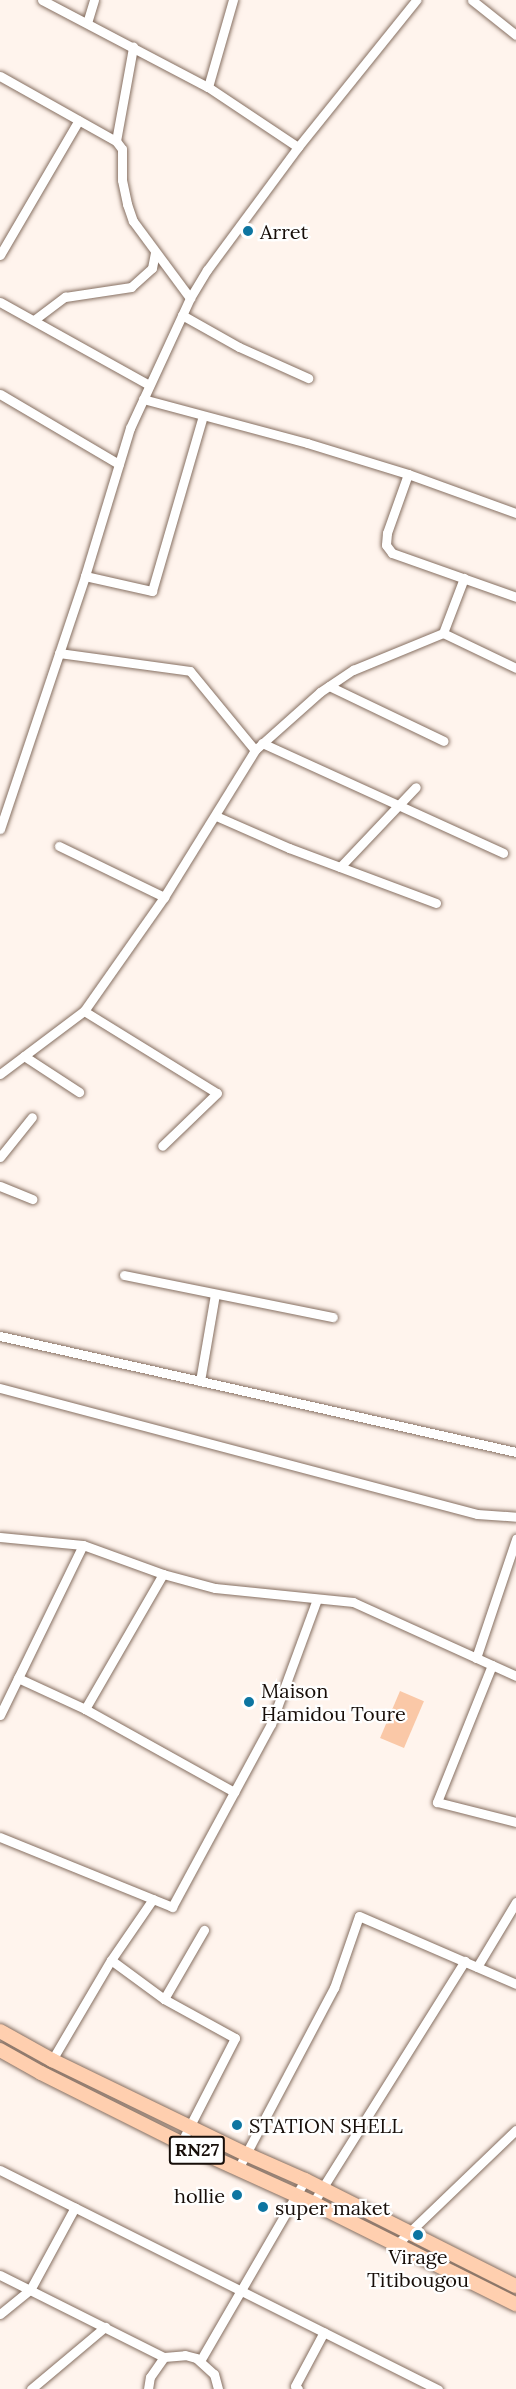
<!DOCTYPE html>
<style>
body{margin:0}
#map{position:relative;width:516px;height:2389px;overflow:hidden;background:#fff4ed;font-family:Lora,serif}
div>[style]{position:absolute}
.green>*{inset:0;background:#fac8a7;transform-origin:0 0}
.roads{filter:drop-shadow(0 0 2px #866f61) drop-shadow(0 0 2px #866f61)}
.street>*{height:9px;margin:-4.5px;padding:0 4.5px;transform-origin:4.5px;border-radius:4.5px;background:#fff}
.primary>*{height:14px;margin:-7px;padding:0 7px;transform-origin:7px;border-radius:7px;background:#ffcfaf}
.dots>*{width:16px;height:16px;translate:-50% -50%;box-sizing:border-box;border:3px solid #fff;border-radius:50%}
span{translate:-50% -50%;white-space:nowrap;text-align:center;line-height:1.15;-webkit-text-stroke:4.5px #fff;paint-order:stroke}
.shield-label span{padding:2px 4px;background:#fff;border:2px solid;border-radius:4px;-webkit-text-stroke-width:0}
.shield-label{font-size:18px;color:#170e09;font-weight:700}
.poi-label{font-size:20px;color:#170e09}
.left{translate:0 -50%;text-align:left}
.right{translate:-100% -50%;text-align:right}
</style>
<div id="map">
<div class="green">
<i style="left:400px;top:1691px;width:26px;height:51px;rotate:23deg"></i>
</div>
<div class="roads">
<div class="street">
<i style="left:42px;top:0;width:187px;rotate:27.7deg"></i>
<i style="left:208px;top:87px;width:108px;rotate:33.7deg"></i>
<i style="left:472px;top:0;width:56px;rotate:38.5deg"></i>
<i style="left:87px;top:23px;width:24px;rotate:-73deg"></i>
<i style="left:0;top:76px;width:133px;rotate:29.3deg"></i>
<i style="left:116px;top:141px;width:10px;rotate:53deg"></i>
<i style="left:122px;top:149px;width:31px;rotate:90deg"></i>
<i style="left:122px;top:180px;width:25px;rotate:78deg"></i>
<i style="left:127px;top:204px;width:18px;rotate:71deg"></i>
<i style="left:133px;top:221px;width:96px;rotate:53.5deg"></i>
<i style="left:208px;top:87px;width:91px;rotate:-74deg"></i>
<i style="left:116px;top:141px;width:96px;rotate:-79.7deg"></i>
<i style="left:0;top:255px;width:156px;rotate:-59.7deg"></i>
<i style="left:0;top:302px;width:171px;rotate:29.1deg"></i>
<i style="left:182px;top:315px;width:65px;rotate:29.3deg"></i>
<i style="left:239px;top:347px;width:76px;rotate:24.2deg"></i>
<i style="left:34px;top:320px;width:39px;rotate:-37deg"></i>
<i style="left:65px;top:297px;width:67px;rotate:-8.6deg"></i>
<i style="left:131px;top:287px;width:28px;rotate:-42deg"></i>
<i style="left:152px;top:268px;width:16px;rotate:-79deg"></i>
<i style="left:0;top:394px;width:138px;rotate:30.5deg"></i>
<i style="left:143px;top:399px;width:170px;rotate:15deg"></i>
<i style="left:307px;top:443px;width:106px;rotate:17.1deg"></i>
<i style="left:408px;top:474px;width:115px;rotate:19.9deg"></i>
<i style="left:408px;top:474px;width:63px;rotate:109.6deg"></i>
<i style="left:387px;top:533px;width:12px;rotate:95deg"></i>
<i style="left:386px;top:545px;width:10px;rotate:53deg"></i>
<i style="left:392px;top:553px;width:132px;rotate:19.5deg"></i>
<i style="left:85px;top:576px;width:69px;rotate:12.6deg"></i>
<i style="left:152px;top:591px;width:182px;rotate:-73.8deg"></i>
<i style="left:443px;top:633px;width:59px;rotate:-69.1deg"></i>
<i style="left:59px;top:653px;width:132px;rotate:7.8deg"></i>
<i style="left:190px;top:671px;width:102px;rotate:50.6deg"></i>
<i style="left:329px;top:686px;width:127px;rotate:25.6deg"></i>
<i style="left:262px;top:743px;width:265px;rotate:24.5deg"></i>
<i style="left:216px;top:816px;width:80px;rotate:23.7deg"></i>
<i style="left:289px;top:848px;width:157px;rotate:20.5deg"></i>
<i style="left:0;top:829px;width:267px;rotate:-71.4deg"></i>
<i style="left:85px;top:576px;width:155px;rotate:-73.1deg"></i>
<i style="left:130px;top:428px;width:143px;rotate:-65.2deg"></i>
<i style="left:190px;top:298px;width:33px;rotate:-59deg"></i>
<i style="left:207px;top:270px;width:153px;rotate:-53.5deg"></i>
<i style="left:298px;top:147px;width:189px;rotate:-51.2deg"></i>
<i style="left:59px;top:846px;width:117px;rotate:25.9deg"></i>
<i style="left:340px;top:867px;width:110px;rotate:-46.5deg"></i>
<i style="left:84px;top:1011px;width:156px;rotate:31.7deg"></i>
<i style="left:217px;top:1093px;width:76px;rotate:136.1deg"></i>
<i style="left:24px;top:1056px;width:66px;rotate:33.2deg"></i>
<i style="left:0;top:1074px;width:105px;rotate:-36.9deg"></i>
<i style="left:84px;top:1011px;width:139px;rotate:-54.9deg"></i>
<i style="left:164px;top:897px;width:173px;rotate:-58.2deg"></i>
<i style="left:255px;top:750px;width:87px;rotate:-41.7deg"></i>
<i style="left:320px;top:692px;width:40px;rotate:-34deg"></i>
<i style="left:353px;top:670px;width:97px;rotate:-22.3deg"></i>
<i style="left:443px;top:633px;width:81px;rotate:25.6deg"></i>
<i style="left:0;top:1157px;width:51px;rotate:-51.3deg"></i>
<i style="left:0;top:1186px;width:35px;rotate:22deg"></i>
<i style="left:124px;top:1275px;width:213px;rotate:11.4deg"></i>
<i style="left:0;top:1336px;width:529px;rotate:12.67deg"></i>
<i style="left:200px;top:1381px;width:88px;rotate:-80.2deg"></i>
<i style="left:0;top:1388px;width:493px;rotate:14.8deg"></i>
<i style="left:477px;top:1514px;width:39px;rotate:4deg"></i>
<i style="left:0;top:1537px;width:83px;rotate:5.5deg"></i>
<i style="left:83px;top:1545px;width:85px;rotate:19.9deg"></i>
<i style="left:163px;top:1574px;width:54px;rotate:15.1deg"></i>
<i style="left:215px;top:1588px;width:139px;rotate:5.8deg"></i>
<i style="left:353px;top:1602px;width:179px;rotate:24.4deg"></i>
<i style="left:476px;top:1658px;width:126px;rotate:-71.4deg"></i>
<i style="left:492px;top:1665px;width:148px;rotate:111.9deg"></i>
<i style="left:437px;top:1802px;width:81px;rotate:14.2deg"></i>
<i style="left:18px;top:1678px;width:74px;rotate:24.8deg"></i>
<i style="left:85px;top:1709px;width:171px;rotate:29.1deg"></i>
<i style="left:85px;top:1709px;width:156px;rotate:-60deg"></i>
<i style="left:0;top:1715px;width:189px;rotate:-64deg"></i>
<i style="left:0;top:1837px;width:186px;rotate:22.1deg"></i>
<i style="left:172px;top:1907px;width:208px;rotate:-61.6deg"></i>
<i style="left:271px;top:1724px;width:133px;rotate:-69.8deg"></i>
<i style="left:111px;top:1960px;width:66px;rotate:36.3deg"></i>
<i style="left:164px;top:1999px;width:81px;rotate:28.8deg"></i>
<i style="left:235px;top:2038px;width:118px;rotate:117.2deg"></i>
<i style="left:477px;top:1967px;width:76px;rotate:-59deg"></i>
<i style="left:164px;top:1999px;width:80px;rotate:-59.9deg"></i>
<i style="left:52px;top:2060px;width:116px;rotate:-59.5deg"></i>
<i style="left:111px;top:1960px;width:74px;rotate:-55.5deg"></i>
<i style="left:238px;top:2169px;width:205px;rotate:-62.1deg"></i>
<i style="left:334px;top:1988px;width:76px;rotate:-70.9deg"></i>
<i style="left:359px;top:1916px;width:171px;rotate:23.4deg"></i>
<i style="left:0;top:2170px;width:490px;rotate:26.6deg"></i>
<i style="left:313px;top:2203px;width:286px;rotate:-57.9deg"></i>
<i style="left:396px;top:2245px;width:166px;rotate:-43.8deg"></i>
<i style="left:0;top:2275px;width:183px;rotate:26.6deg"></i>
<i style="left:0;top:2314px;width:38px;rotate:-39deg"></i>
<i style="left:30px;top:2290px;width:94px;rotate:-61.5deg"></i>
<i style="left:200px;top:2361px;width:209px;rotate:-59.9deg"></i>
<i style="left:31px;top:2389px;width:97px;rotate:-40deg"></i>
<i style="left:148px;top:2389px;width:12px;rotate:-81deg"></i>
<i style="left:150px;top:2377px;width:24px;rotate:-55deg"></i>
<i style="left:164px;top:2357px;width:21px;rotate:-5deg"></i>
<i style="left:185px;top:2355px;width:11px;rotate:15deg"></i>
<i style="left:196px;top:2358px;width:24px;rotate:42deg"></i>
<i style="left:214px;top:2374px;width:16px;rotate:75deg"></i>
<i style="left:298px;top:2389px;width:4px;rotate:-135deg"></i>
<i style="left:295px;top:2386px;width:61px;rotate:-61.8deg"></i>
</div>
<div class="primary">
<i style="left:0;top:2031px;width:60px;rotate:29.1deg"></i>
<i style="left:52px;top:2060px;width:216px;rotate:25.9deg"></i>
<i style="left:246px;top:2154px;width:64px;rotate:23.8deg"></i>
<i style="left:305px;top:2180px;width:236px;rotate:26.7deg"></i>
<i style="left:0;top:2050px;width:47px;rotate:29.3deg"></i>
<i style="left:41px;top:2073px;width:157px;rotate:26.6deg"></i>
<i style="left:181px;top:2143px;width:145px;rotate:24.4deg"></i>
<i style="left:313px;top:2203px;width:227px;rotate:26.5deg"></i>
</div>
</div>
<div class="dots">
<i style="left:248px;top:231px;background:#0d75a1"></i>
<i style="left:249px;top:1702px;background:#0d75a1"></i>
<i style="left:237px;top:2125px;background:#0d75a1"></i>
<i style="left:237px;top:2195px;background:#0d75a1"></i>
<i style="left:263px;top:2207px;background:#0d75a1"></i>
<i style="left:418px;top:2235px;background:#0d75a1"></i>
</div>
<div class="shield-label">
<span style="left:197px;top:2150px">RN27</span>
</div>
<div class="poi-label">
<span class="left" style="left:260px;top:231px">Arret</span>
<span class="left" style="left:261px;top:1702px">Maison<br>Hamidou Toure</span>
<span class="left" style="left:249px;top:2125px">STATION SHELL</span>
<span class="right" style="left:225px;top:2195px">hollie</span>
<span class="left" style="left:275px;top:2207px">super maket</span>
<span style="left:418px;top:2268px">Virage<br>Titibougou</span>
</div>
</div>
